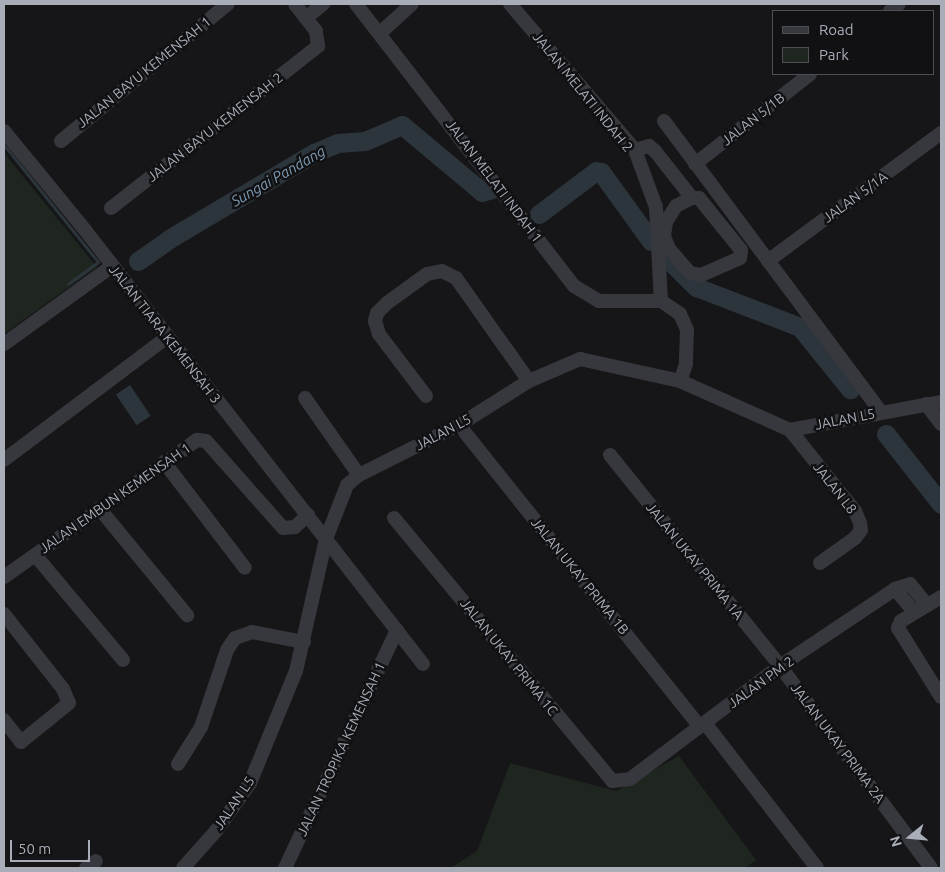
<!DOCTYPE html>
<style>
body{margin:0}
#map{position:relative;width:945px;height:872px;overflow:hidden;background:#161618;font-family:Ubuntu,sans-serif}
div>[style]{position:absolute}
.green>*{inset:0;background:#1e261f}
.water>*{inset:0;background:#2c353c;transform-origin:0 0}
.stream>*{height:3px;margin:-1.5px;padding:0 1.5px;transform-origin:1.5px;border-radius:1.5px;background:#2c353c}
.river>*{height:19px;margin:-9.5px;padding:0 9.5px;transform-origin:9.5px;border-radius:9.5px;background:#2c353c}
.minor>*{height:14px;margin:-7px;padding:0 7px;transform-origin:7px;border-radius:7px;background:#37383d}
span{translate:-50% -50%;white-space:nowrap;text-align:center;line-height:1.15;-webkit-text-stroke:5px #111113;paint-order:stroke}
.street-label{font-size:14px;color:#a8adb8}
.water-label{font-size:15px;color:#7f9bb3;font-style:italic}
.frame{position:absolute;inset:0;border:5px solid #a8adb8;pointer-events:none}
.legend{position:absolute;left:772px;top:10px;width:162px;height:65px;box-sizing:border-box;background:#111113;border:1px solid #4d4f55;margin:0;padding:6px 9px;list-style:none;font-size:15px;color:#a8adb8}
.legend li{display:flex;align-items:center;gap:10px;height:25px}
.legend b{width:25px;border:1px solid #4d4f55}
.north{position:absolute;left:885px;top:812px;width:50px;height:50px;-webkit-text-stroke:4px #111113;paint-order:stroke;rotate:253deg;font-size:14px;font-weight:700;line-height:20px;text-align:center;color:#a8adb8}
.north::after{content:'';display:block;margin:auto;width:18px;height:22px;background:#a8adb8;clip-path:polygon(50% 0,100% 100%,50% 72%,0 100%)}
.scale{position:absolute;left:10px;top:840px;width:80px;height:22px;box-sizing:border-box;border:2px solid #a8adb8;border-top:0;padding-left:6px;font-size:15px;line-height:18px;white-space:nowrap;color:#a8adb8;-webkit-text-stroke:4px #111113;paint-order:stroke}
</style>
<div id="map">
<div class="green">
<i style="clip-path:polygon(4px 153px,97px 267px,4px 334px)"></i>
<i style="clip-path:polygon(679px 756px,756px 860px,745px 868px,451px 868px,477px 851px,510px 763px,616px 791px)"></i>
</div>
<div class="water">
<i style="left:130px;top:385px;width:37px;height:17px;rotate:56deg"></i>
</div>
<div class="stream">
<i style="left:4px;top:145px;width:150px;rotate:51.2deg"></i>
<i style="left:98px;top:262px;width:37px;rotate:144deg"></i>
</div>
<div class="river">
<i style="left:539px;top:214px;width:71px;rotate:-37deg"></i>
<i style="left:596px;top:171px;width:5px;rotate:11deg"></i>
<i style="left:601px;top:172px;width:85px;rotate:54.1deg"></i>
<i style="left:668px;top:259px;width:40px;rotate:45deg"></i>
<i style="left:696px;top:287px;width:111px;rotate:21deg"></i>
<i style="left:800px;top:327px;width:80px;rotate:51.1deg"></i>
<i style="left:138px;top:261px;width:38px;rotate:-35deg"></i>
<i style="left:169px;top:239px;width:169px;rotate:-30.7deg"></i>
<i style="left:314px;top:153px;width:25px;rotate:-23deg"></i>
<i style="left:337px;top:143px;width:28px;rotate:-4deg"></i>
<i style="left:365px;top:141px;width:40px;rotate:-23.4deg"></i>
<i style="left:402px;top:125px;width:104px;rotate:39.9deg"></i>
<i style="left:482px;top:192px;width:14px;rotate:-17deg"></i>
<i style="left:886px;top:434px;width:89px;rotate:51.8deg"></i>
</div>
<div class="minor">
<i style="left:356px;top:4px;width:356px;rotate:52.3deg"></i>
<i style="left:574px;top:286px;width:29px;rotate:31deg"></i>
<i style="left:599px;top:301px;width:62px"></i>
<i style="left:510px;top:4px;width:192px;rotate:49.4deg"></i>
<i style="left:635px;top:150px;width:61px;rotate:69.8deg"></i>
<i style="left:656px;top:207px;width:94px;rotate:87deg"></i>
<i style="left:890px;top:11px;width:11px;rotate:-38deg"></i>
<i style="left:307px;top:17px;width:21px;rotate:-39deg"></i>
<i style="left:380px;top:33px;width:43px;rotate:-42.2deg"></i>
<i style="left:664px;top:121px;width:363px;rotate:53.3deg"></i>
<i style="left:4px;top:131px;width:128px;rotate:50.7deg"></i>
<i style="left:85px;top:230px;width:550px;rotate:52.09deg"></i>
<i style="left:61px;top:141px;width:216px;rotate:-39.4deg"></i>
<i style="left:635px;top:150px;width:15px;rotate:-16deg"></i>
<i style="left:649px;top:146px;width:8px;rotate:40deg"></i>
<i style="left:655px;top:151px;width:60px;rotate:51.8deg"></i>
<i style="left:695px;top:164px;width:146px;rotate:-38deg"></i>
<i style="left:692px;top:198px;width:7px"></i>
<i style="left:699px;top:198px;width:67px;rotate:51.1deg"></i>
<i style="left:741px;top:250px;width:8px;rotate:97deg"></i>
<i style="left:740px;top:258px;width:43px;rotate:156.4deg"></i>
<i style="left:701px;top:275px;width:11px;rotate:-170deg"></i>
<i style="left:690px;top:273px;width:32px;rotate:-131deg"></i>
<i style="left:669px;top:249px;width:14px;rotate:-111deg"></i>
<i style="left:664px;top:236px;width:14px;rotate:-82deg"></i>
<i style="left:666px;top:222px;width:19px;rotate:-58deg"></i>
<i style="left:676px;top:206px;width:18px;rotate:-27deg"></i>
<i style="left:111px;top:208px;width:263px;rotate:-38deg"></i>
<i style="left:318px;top:46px;width:15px;rotate:-98deg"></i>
<i style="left:316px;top:31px;width:34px;rotate:-128deg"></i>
<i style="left:768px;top:261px;width:215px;rotate:-36.5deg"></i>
<i style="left:661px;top:301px;width:23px;rotate:34deg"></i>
<i style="left:680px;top:314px;width:17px;rotate:66deg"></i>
<i style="left:687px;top:330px;width:34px;rotate:92deg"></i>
<i style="left:686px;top:364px;width:18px;rotate:109deg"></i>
<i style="left:4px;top:344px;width:133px;rotate:-35.8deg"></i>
<i style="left:426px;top:396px;width:78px;rotate:-127.2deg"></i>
<i style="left:379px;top:334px;width:14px;rotate:-107deg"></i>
<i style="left:375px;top:321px;width:8px;rotate:-76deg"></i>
<i style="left:377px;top:313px;width:14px;rotate:-45deg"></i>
<i style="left:387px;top:303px;width:49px;rotate:-35.9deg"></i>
<i style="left:427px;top:274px;width:15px;rotate:-11deg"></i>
<i style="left:442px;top:271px;width:16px;rotate:27deg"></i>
<i style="left:456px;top:278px;width:126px;rotate:54.7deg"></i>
<i style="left:305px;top:398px;width:94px;rotate:55deg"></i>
<i style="left:926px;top:404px;width:25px;rotate:53deg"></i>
<i style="left:459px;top:425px;width:386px;rotate:51.4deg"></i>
<i style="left:790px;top:430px;width:104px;rotate:51.3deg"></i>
<i style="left:855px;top:511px;width:13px;rotate:67deg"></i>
<i style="left:860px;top:523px;width:7px;rotate:82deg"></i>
<i style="left:861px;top:530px;width:10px;rotate:127deg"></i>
<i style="left:855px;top:538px;width:43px;rotate:144.5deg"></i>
<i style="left:610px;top:455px;width:271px;rotate:51.1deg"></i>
<i style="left:780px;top:666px;width:252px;rotate:53.2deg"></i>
<i style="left:4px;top:460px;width:204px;rotate:-37deg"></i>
<i style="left:164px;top:462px;width:133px;rotate:52.6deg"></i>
<i style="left:99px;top:508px;width:139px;rotate:50.6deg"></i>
<i style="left:394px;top:518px;width:342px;rotate:50.3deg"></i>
<i style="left:612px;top:781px;width:18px;rotate:-6deg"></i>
<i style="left:630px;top:779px;width:188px;rotate:-37deg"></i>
<i style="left:780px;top:666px;width:138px;rotate:-33.8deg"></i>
<i style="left:895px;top:589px;width:16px;rotate:-18deg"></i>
<i style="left:910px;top:584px;width:27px;rotate:51deg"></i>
<i style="left:35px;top:555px;width:137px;rotate:50deg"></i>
<i style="left:4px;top:577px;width:237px;rotate:-35.4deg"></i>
<i style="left:197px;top:440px;width:9px;rotate:6deg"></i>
<i style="left:206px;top:441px;width:116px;rotate:48.5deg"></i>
<i style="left:283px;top:528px;width:12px;rotate:-5deg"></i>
<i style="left:295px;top:527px;width:18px;rotate:-43deg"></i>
<i style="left:895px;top:589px;width:30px;rotate:50deg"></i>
<i style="left:941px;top:597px;width:47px;rotate:149deg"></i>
<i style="left:901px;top:621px;width:8px;rotate:113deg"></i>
<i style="left:898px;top:628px;width:81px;rotate:58.1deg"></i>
<i style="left:4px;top:614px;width:95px;rotate:51.8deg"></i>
<i style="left:63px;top:689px;width:15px;rotate:67deg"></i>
<i style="left:69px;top:703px;width:62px;rotate:140.9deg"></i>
<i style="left:21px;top:742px;width:28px;rotate:-128deg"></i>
<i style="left:705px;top:723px;width:183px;rotate:52.3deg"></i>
<i style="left:178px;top:764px;width:44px;rotate:-58.1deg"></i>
<i style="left:201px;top:727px;width:81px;rotate:-71.3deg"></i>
<i style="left:227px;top:650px;width:14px;rotate:-56deg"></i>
<i style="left:235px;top:638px;width:18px;rotate:-19deg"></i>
<i style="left:252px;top:632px;width:53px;rotate:10.9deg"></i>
<i style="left:86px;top:868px;width:12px;rotate:-35deg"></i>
<i style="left:183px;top:868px;width:50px;rotate:-48.3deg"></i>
<i style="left:216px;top:831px;width:59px;rotate:-54.7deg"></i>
<i style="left:250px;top:783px;width:121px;rotate:-67.7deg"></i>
<i style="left:296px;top:671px;width:135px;rotate:-77.2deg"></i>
<i style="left:326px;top:539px;width:58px;rotate:-68.7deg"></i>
<i style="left:347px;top:485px;width:16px;rotate:-40deg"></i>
<i style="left:359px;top:475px;width:112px;rotate:-26.6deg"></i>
<i style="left:459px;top:425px;width:83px;rotate:-32.2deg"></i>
<i style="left:529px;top:381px;width:56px;rotate:-23.3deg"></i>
<i style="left:580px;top:359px;width:102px;rotate:12.4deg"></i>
<i style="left:680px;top:381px;width:120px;rotate:24deg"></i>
<i style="left:790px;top:430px;width:154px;rotate:-10.5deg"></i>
<i style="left:285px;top:868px;width:263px;rotate:-64.8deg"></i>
</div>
<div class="street-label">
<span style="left:144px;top:72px;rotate:-39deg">JALAN BAYU KEMENSAH 1</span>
<span style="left:583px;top:92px;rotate:51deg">JALAN MELATI INDAH 2</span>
<span style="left:753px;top:119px;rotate:-38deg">JALAN 5/1B</span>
<span style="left:215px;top:127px;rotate:-38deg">JALAN BAYU KEMENSAH 2</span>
<span style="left:494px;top:181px;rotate:53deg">JALAN MELATI INDAH 1</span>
<span style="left:855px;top:197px;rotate:-36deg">JALAN 5/1A</span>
<span style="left:165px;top:334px;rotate:52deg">JALAN TIARA KEMENSAH 3</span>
<span style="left:845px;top:419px;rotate:-11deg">JALAN L5</span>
<span style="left:443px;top:432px;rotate:-28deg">JALAN L5</span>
<span style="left:835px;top:488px;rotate:52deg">JALAN L8</span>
<span style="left:115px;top:498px;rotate:-35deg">JALAN EMBUN KEMENSAH 1</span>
<span style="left:695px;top:561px;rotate:51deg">JALAN UKAY PRIMA 1A</span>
<span style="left:580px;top:576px;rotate:51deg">JALAN UKAY PRIMA 1B</span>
<span style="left:509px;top:657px;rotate:51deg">JALAN UKAY PRIMA 1C</span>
<span style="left:761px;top:682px;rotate:-36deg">JALAN PM 2</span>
<span style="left:838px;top:743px;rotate:53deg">JALAN UKAY PRIMA 2A</span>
<span style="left:341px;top:749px;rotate:-65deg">JALAN TROPIKA KEMENSAH 1</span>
<span style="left:234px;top:803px;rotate:-56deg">JALAN L5</span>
</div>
<div class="water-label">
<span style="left:278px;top:176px;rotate:-30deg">Sungai Pandang</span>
</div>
<div class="frame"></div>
<ul class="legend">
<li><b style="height:6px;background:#37383d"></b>Road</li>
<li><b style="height:14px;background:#1e261f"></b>Park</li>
</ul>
<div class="north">N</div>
<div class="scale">50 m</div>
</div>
